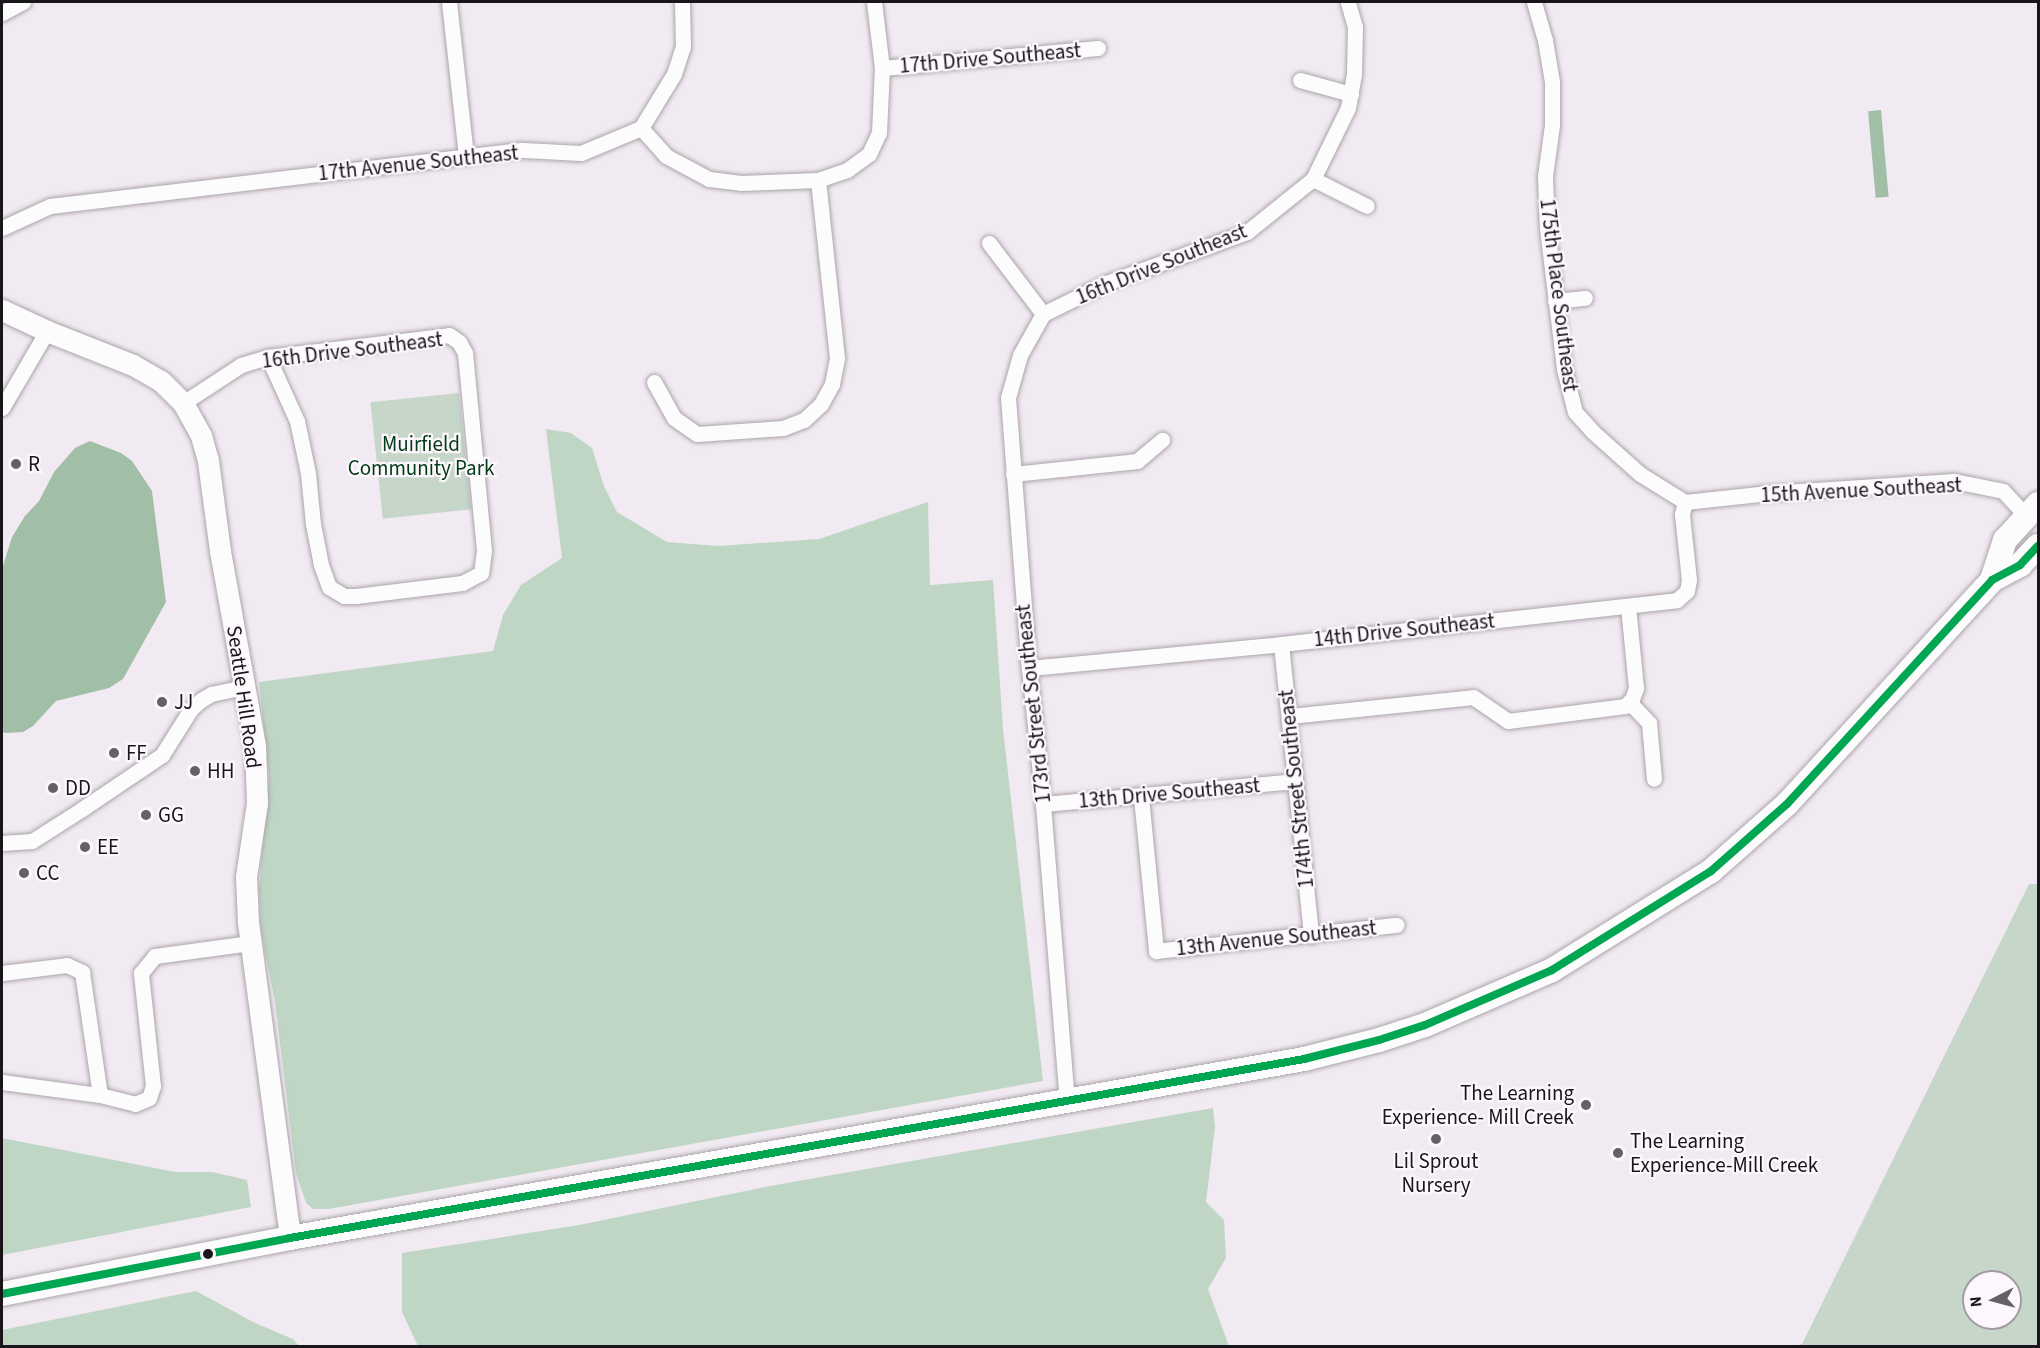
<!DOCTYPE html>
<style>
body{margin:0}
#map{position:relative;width:2040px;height:1348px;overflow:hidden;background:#f2eaf2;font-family:"Source Sans 3",sans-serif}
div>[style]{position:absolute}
.green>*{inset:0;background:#c6d6c9;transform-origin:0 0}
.forest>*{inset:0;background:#bfd6c4}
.water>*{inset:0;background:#a0bfa6;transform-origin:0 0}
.roads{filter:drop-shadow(0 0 2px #aaa5ab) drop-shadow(0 0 2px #aaa5ab)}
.street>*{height:15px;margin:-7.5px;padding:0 7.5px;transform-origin:7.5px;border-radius:7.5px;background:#fdfcfd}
.secondary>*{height:21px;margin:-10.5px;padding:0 10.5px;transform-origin:10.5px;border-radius:10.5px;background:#fdfcfd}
.primary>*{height:24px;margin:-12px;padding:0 12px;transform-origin:12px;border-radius:12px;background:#fdfcfd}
.bus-1>*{height:8px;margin:-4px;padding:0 4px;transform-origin:4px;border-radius:4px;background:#00a651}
.dots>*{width:16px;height:16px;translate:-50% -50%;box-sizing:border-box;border:3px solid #fdf7fd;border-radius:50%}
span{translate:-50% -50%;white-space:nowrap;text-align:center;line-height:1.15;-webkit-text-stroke:4.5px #fdf7fd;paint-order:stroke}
.street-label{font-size:21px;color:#19151a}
.park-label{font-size:21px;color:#003a16}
.poi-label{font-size:21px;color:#19151a}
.left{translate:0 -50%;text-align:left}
.right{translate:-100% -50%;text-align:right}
.frame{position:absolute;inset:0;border:3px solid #19151a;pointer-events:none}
.north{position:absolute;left:1962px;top:1270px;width:60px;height:60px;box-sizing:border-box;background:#fdf7fd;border:2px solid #a29da2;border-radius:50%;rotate:264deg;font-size:16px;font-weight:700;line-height:24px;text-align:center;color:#19151a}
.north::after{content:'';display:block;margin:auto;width:21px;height:27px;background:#656066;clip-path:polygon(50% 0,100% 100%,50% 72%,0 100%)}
</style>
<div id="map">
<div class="green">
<i style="left:459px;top:393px;width:117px;height:89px;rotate:84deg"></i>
<i style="clip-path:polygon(evenodd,2029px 884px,2038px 884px,2038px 1346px,1792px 1346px,1802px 1344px,2029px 884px,1974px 1282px,2010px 1282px,2010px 1318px,1974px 1318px,1974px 1282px)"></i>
</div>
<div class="forest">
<i style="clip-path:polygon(546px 429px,571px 433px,592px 448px,604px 486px,617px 512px,667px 542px,718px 546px,819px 539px,928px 502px,930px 585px,993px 580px,1003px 729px,1043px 1081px,329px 1209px,313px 1209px,306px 1203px,296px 1173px,275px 1002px,261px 931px,259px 889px,269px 777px,259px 682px,493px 651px,503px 615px,521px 585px,562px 558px)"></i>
<i style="clip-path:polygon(1213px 1108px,1215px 1127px,1206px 1202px,1224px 1220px,1226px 1258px,1208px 1289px,1229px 1346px,418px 1346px,402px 1312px,402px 1253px,579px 1225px,770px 1186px)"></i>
<i style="clip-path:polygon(2px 1138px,175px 1172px,212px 1172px,247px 1180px,251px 1207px,2px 1255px)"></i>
<i style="clip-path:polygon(196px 1291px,255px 1323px,293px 1339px,299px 1346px,2px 1346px,2px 1330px)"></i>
</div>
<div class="water">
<i style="left:1881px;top:110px;width:87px;height:13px;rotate:85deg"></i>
<i style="clip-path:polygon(90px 441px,121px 453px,132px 461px,152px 491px,166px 602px,123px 679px,109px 688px,56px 701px,33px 726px,23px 732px,6px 733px,2px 732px,2px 569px,12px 537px,25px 516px,39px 501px,54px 472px,75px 448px)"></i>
</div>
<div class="roads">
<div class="street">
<i style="left:449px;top:2px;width:156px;rotate:83.7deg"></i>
<i style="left:1534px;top:2px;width:40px;rotate:74deg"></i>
<i style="left:1545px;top:40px;width:43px;rotate:80.5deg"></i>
<i style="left:1552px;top:82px;width:43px;rotate:90deg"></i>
<i style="left:1552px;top:125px;width:51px;rotate:97.8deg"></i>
<i style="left:1545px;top:176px;width:52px;rotate:87.8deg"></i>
<i style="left:1547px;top:228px;width:142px;rotate:83.1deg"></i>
<i style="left:1564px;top:369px;width:44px;rotate:75.7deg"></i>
<i style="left:1575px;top:412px;width:27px;rotate:48deg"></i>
<i style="left:1593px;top:432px;width:63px;rotate:41.8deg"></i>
<i style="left:1640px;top:474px;width:53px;rotate:31.9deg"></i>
<i style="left:2px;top:13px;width:24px;rotate:-28deg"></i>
<i style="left:882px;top:68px;width:217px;rotate:-5.3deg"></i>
<i style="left:1300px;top:80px;width:53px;rotate:15.4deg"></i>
<i style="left:641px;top:128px;width:63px;rotate:-58.6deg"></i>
<i style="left:674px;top:74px;width:28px;rotate:-72deg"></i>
<i style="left:683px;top:47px;width:45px;rotate:-91.3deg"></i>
<i style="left:1313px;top:179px;width:60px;rotate:26.6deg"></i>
<i style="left:2px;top:228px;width:53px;rotate:-24.6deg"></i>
<i style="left:50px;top:206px;width:476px;rotate:-6.8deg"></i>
<i style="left:523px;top:150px;width:58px;rotate:3deg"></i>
<i style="left:581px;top:153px;width:65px;rotate:-22.6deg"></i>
<i style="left:641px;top:128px;width:38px;rotate:48deg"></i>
<i style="left:666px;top:156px;width:49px;rotate:28.1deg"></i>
<i style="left:709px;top:179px;width:32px;rotate:7deg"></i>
<i style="left:741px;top:183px;width:77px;rotate:-2.2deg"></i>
<i style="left:818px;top:180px;width:31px;rotate:-19deg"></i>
<i style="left:847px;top:170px;width:27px;rotate:-36deg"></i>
<i style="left:869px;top:154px;width:23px;rotate:-65deg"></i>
<i style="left:879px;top:133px;width:65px;rotate:-87.4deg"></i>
<i style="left:882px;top:68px;width:66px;rotate:-96.9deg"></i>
<i style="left:989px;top:243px;width:89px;rotate:52.7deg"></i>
<i style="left:1555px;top:301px;width:30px;rotate:-6deg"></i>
<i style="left:1043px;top:314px;width:47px;rotate:119.3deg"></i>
<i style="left:1020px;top:355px;width:45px;rotate:105.6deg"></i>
<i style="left:1008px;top:398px;width:271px;rotate:85.6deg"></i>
<i style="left:1029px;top:668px;width:137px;rotate:84.1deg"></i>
<i style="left:1043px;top:804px;width:298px;rotate:85.4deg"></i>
<i style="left:1043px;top:314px;width:70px;rotate:-26.2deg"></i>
<i style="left:1106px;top:283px;width:150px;rotate:-19.9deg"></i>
<i style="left:1247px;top:232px;width:85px;rotate:-38.8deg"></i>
<i style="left:1313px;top:179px;width:79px;rotate:-63.8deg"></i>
<i style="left:1348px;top:108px;width:35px;rotate:-80deg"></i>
<i style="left:1354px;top:74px;width:47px;rotate:-88.8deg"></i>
<i style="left:1355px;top:27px;width:26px;rotate:-106deg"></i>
<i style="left:654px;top:382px;width:41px;rotate:60.9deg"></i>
<i style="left:674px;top:418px;width:28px;rotate:35deg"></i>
<i style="left:697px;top:434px;width:86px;rotate:-4deg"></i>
<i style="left:783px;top:428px;width:22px;rotate:-21deg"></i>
<i style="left:804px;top:420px;width:23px;rotate:-43deg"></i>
<i style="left:821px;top:404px;width:23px;rotate:-61deg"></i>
<i style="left:832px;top:384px;width:26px;rotate:-79deg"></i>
<i style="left:837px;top:358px;width:179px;rotate:-96.1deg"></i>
<i style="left:183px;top:403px;width:69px;rotate:-33.2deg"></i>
<i style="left:241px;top:365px;width:28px;rotate:-17deg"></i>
<i style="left:268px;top:357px;width:182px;rotate:-6.9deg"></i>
<i style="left:449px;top:335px;width:12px;rotate:35deg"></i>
<i style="left:459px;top:342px;width:13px;rotate:61deg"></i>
<i style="left:465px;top:353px;width:198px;rotate:84.5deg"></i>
<i style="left:484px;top:550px;width:23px;rotate:97deg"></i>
<i style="left:481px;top:573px;width:21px;rotate:152deg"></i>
<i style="left:462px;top:583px;width:107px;rotate:173deg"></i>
<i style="left:356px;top:596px;width:12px;rotate:180deg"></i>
<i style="left:344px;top:596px;width:17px;rotate:-149deg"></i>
<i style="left:329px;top:587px;width:23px;rotate:-110deg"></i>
<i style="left:321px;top:565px;width:42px;rotate:-101deg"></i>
<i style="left:313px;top:524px;width:51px;rotate:-95.6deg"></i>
<i style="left:308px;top:473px;width:53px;rotate:-101.9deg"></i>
<i style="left:297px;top:421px;width:70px;rotate:-114.4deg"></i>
<i style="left:2px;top:408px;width:89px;rotate:-59.7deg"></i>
<i style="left:1013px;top:474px;width:125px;rotate:-6deg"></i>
<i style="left:1137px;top:461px;width:33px;rotate:-40deg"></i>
<i style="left:1685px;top:502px;width:84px;rotate:-6.1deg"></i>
<i style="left:1769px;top:493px;width:185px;rotate:-3.7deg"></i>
<i style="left:1954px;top:481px;width:50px;rotate:11.5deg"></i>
<i style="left:2003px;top:491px;width:34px;rotate:47deg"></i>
<i style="left:1281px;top:644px;width:293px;rotate:84.1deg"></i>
<i style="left:1029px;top:668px;width:253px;rotate:-5.4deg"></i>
<i style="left:1281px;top:644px;width:398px;rotate:-6.3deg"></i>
<i style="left:1677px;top:600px;width:13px;rotate:-42deg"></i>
<i style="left:1687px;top:591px;width:11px;rotate:-80deg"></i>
<i style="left:1689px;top:580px;width:66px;rotate:-96.1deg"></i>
<i style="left:1682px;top:514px;width:12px;rotate:-76deg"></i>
<i style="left:1629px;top:702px;width:29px;rotate:46deg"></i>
<i style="left:1649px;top:723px;width:56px;rotate:84.9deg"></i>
<i style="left:1290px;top:716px;width:184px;rotate:-5.9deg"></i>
<i style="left:1473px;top:697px;width:42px;rotate:34.4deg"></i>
<i style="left:1508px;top:721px;width:118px;rotate:-7.3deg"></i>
<i style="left:1625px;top:706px;width:10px;rotate:-45deg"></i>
<i style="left:1632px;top:699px;width:12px;rotate:-70deg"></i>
<i style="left:1636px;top:688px;width:82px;rotate:-95.6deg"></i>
<i style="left:1141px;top:797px;width:155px;rotate:84.4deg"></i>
<i style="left:1156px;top:951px;width:242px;rotate:-6.2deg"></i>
<i style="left:1043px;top:804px;width:253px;rotate:-5.2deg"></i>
<i style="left:2px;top:843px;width:30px;rotate:-4deg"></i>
<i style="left:32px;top:841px;width:59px;rotate:-32.6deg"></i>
<i style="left:82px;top:809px;width:97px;rotate:-34deg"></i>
<i style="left:162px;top:755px;width:54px;rotate:-57.8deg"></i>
<i style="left:191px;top:709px;width:13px;rotate:-42deg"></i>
<i style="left:201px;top:700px;width:12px;rotate:-31deg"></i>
<i style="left:211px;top:694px;width:35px;rotate:-12deg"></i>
<i style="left:2px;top:973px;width:65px;rotate:-7deg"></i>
<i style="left:67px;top:965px;width:17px;rotate:25deg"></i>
<i style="left:82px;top:972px;width:124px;rotate:81.7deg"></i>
<i style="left:2px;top:1082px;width:99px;rotate:7.6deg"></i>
<i style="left:100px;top:1095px;width:36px;rotate:14deg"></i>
<i style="left:135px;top:1104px;width:15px;rotate:-23deg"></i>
<i style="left:149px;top:1098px;width:13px;rotate:-72deg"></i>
<i style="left:153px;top:1086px;width:114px;rotate:-96.1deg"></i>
<i style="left:141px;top:973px;width:22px;rotate:-51deg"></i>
<i style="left:155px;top:956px;width:96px;rotate:-7.8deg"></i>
</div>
<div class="secondary">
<i style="left:2px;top:310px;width:50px;rotate:25deg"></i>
<i style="left:47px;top:331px;width:92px;rotate:21.6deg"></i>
<i style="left:133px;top:365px;width:32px;rotate:30deg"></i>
<i style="left:161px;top:381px;width:31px;rotate:45deg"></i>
<i style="left:183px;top:403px;width:38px;rotate:61deg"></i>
<i style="left:201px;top:436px;width:26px;rotate:74deg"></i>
<i style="left:208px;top:461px;width:91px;rotate:82.4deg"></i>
<i style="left:220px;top:551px;width:197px;rotate:79.8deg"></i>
<i style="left:255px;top:745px;width:58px;rotate:88deg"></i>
<i style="left:257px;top:803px;width:75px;rotate:98.5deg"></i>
<i style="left:246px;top:877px;width:45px;rotate:87.5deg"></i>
<i style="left:248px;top:922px;width:319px;rotate:82.4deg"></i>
</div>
<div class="primary">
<i style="left:1992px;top:580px;width:42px;rotate:-72deg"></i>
<i style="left:2005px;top:540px;width:49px;rotate:-47.5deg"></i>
<i style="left:2px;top:1294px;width:293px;rotate:-11deg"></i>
<i style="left:290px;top:1238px;width:1030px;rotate:-10.01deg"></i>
<i style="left:1304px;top:1059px;width:77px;rotate:-14.2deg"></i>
<i style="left:1379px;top:1040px;width:48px;rotate:-18.1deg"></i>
<i style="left:1425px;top:1025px;width:138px;rotate:-23.4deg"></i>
<i style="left:1552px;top:970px;width:187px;rotate:-31.9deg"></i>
<i style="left:1711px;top:871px;width:101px;rotate:-41.4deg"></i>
<i style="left:1787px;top:804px;width:304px;rotate:-47.5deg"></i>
<i style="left:1992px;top:580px;width:32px;rotate:-28deg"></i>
<i style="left:2020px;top:565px;width:26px;rotate:-47deg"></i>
</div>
</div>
<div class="bus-1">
<i style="left:2px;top:1294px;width:293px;rotate:-11deg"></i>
<i style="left:290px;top:1238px;width:1030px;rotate:-10.01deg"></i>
<i style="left:1304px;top:1059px;width:77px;rotate:-14.2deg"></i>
<i style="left:1379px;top:1040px;width:48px;rotate:-18.1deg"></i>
<i style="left:1425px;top:1025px;width:138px;rotate:-23.4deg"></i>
<i style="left:1552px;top:970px;width:187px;rotate:-31.9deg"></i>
<i style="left:1711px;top:871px;width:101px;rotate:-41.4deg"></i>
<i style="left:1787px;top:804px;width:304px;rotate:-47.5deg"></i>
<i style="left:1992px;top:580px;width:32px;rotate:-28deg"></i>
<i style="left:2020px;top:565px;width:26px;rotate:-47deg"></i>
</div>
<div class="dots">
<i style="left:16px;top:464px;background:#656066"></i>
<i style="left:162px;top:702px;background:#656066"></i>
<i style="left:114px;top:753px;background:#656066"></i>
<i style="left:195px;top:771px;background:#656066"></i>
<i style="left:53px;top:788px;background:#656066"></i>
<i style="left:146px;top:815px;background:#656066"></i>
<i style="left:85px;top:847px;background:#656066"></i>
<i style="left:24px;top:873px;background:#656066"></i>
<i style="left:1586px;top:1105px;background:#656066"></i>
<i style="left:1436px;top:1139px;background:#656066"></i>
<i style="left:1618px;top:1153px;background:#656066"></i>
<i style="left:208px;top:1254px;background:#19151a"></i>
</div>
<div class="street-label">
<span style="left:990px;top:58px;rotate:-5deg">17th Drive Southeast</span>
<span style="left:418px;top:163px;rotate:-6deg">17th Avenue Southeast</span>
<span style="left:1161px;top:264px;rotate:-22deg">16th Drive Southeast</span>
<span style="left:1559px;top:295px;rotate:83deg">175th Place Southeast</span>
<span style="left:352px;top:350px;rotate:-7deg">16th Drive Southeast</span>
<span style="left:1861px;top:490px;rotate:-3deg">15th Avenue Southeast</span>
<span style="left:1404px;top:630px;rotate:-6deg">14th Drive Southeast</span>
<span style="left:244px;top:697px;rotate:82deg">Seattle Hill Road</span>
<span style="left:1033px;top:704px;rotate:-96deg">173rd Street Southeast</span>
<span style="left:1296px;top:789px;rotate:-96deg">174th Street Southeast</span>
<span style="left:1169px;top:793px;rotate:-5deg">13th Drive Southeast</span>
<span style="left:1276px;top:938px;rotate:-6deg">13th Avenue Southeast</span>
</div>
<div class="park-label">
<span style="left:421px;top:456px">Muirfield<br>Community Park</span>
</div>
<div class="poi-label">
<span class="left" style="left:28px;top:464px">R</span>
<span class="left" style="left:174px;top:702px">JJ</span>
<span class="left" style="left:126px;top:753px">FF</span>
<span class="left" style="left:207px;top:771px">HH</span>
<span class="left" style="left:65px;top:788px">DD</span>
<span class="left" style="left:158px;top:815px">GG</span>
<span class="left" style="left:97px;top:847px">EE</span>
<span class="left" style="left:36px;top:873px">CC</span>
<span class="right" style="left:1574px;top:1105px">The Learning<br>Experience- Mill Creek</span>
<span class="left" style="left:1630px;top:1153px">The Learning<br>Experience-Mill Creek</span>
<span style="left:1436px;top:1173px">Lil Sprout<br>Nursery</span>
</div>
<div class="frame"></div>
<div class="north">N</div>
</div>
